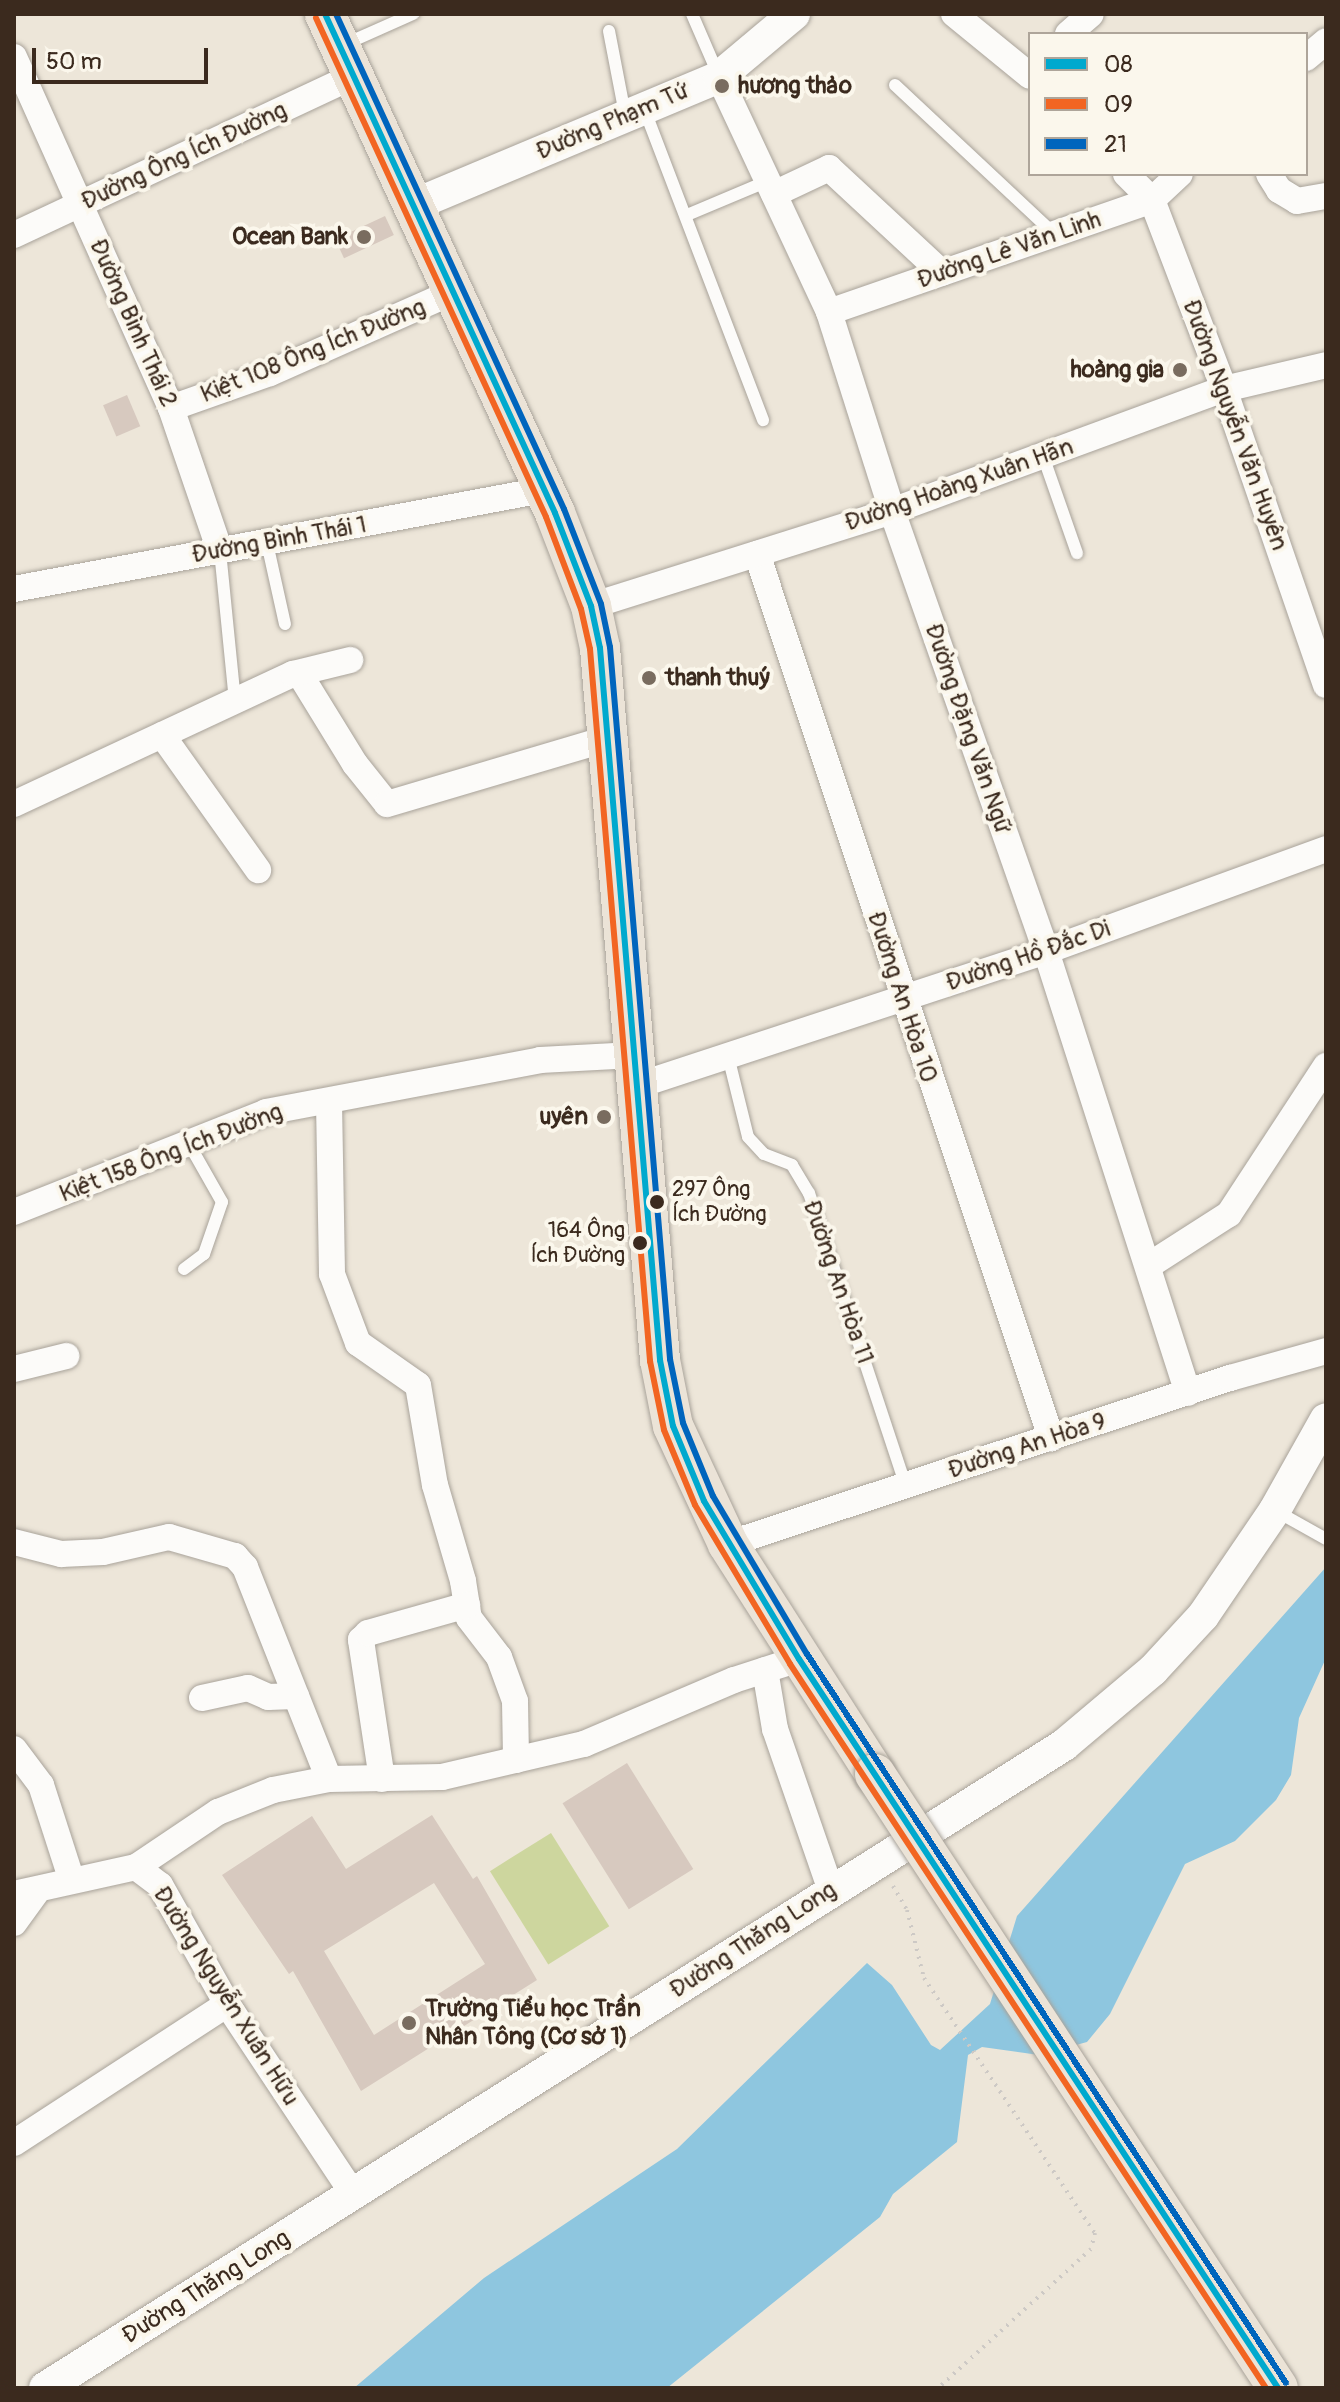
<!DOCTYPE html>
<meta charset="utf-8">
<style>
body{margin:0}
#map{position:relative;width:1340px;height:2402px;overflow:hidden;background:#ede6d9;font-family:Pangolin,sans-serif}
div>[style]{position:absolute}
.green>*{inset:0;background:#cdd69e;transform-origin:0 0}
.water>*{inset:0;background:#8ec6df}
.building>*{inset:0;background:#d7c9bf;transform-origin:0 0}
.path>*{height:4px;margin-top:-2px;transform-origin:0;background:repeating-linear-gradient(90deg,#cdc9c5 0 2px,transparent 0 8px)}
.roads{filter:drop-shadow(0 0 2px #a9a39a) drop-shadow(0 0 2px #a9a39a)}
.service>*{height:12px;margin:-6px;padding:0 6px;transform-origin:6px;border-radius:6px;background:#fcfbf9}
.minor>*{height:26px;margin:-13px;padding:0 13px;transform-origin:13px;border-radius:13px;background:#fcfbf9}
.tertiary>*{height:32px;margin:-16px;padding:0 16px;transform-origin:16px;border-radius:16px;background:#fcfbf9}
.primary>*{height:40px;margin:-20px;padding:0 20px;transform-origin:20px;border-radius:20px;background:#ebe3d7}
.bridges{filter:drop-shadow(0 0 2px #a9a39a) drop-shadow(0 0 2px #a9a39a)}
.primary-bridge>*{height:40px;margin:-20px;padding:0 20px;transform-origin:20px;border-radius:20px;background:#ebe3d7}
.bus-1>*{height:6px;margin:-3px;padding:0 3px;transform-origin:3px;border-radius:3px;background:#00a9ce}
.bus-2>*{height:6px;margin:-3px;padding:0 3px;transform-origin:3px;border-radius:3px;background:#f26522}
.bus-3>*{height:6px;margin:-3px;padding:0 3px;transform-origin:3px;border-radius:3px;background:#0065bd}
.dots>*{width:22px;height:22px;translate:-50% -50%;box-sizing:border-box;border:4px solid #fbf7ec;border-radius:50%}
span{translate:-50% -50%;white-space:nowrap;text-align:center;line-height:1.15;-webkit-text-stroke:8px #fbf7ec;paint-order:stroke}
.bus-label{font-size:22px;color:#3b2a1e}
.left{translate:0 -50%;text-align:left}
.right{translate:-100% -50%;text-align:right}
.poi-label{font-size:24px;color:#3b2a1e;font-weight:700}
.street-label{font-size:24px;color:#3b2a1e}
.frame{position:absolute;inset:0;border:16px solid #3b2a1e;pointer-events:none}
.legend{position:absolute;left:1028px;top:32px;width:280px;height:144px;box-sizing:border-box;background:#fbf7ec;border:2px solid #aea59a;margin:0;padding:10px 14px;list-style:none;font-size:24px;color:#3b2a1e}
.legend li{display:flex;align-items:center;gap:16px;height:40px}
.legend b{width:40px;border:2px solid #aea59a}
.scale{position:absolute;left:32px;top:48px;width:176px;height:36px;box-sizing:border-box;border:4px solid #3b2a1e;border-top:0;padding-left:10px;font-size:24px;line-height:28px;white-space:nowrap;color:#3b2a1e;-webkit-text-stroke:6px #fbf7ec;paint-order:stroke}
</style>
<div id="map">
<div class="green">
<i style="left:551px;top:1833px;width:110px;height:72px;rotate:58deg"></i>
</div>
<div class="water">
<i style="clip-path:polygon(1326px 1567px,1326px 1658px,1299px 1718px,1291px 1775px,1276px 1800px,1235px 1841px,1185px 1864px,1110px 2014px,1087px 2042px,1039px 2055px,982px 2047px,968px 2055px,957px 2142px,893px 2194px,880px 2217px,667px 2388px,354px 2388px,484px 2278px,677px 2149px,867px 1963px,892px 1985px,931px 2045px,940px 2050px,990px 2004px,1017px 1916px)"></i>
</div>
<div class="building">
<i style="left:385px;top:216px;width:21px;height:55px;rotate:65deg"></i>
<i style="left:127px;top:395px;width:34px;height:26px;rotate:67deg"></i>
<i style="left:627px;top:1763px;width:125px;height:76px;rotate:58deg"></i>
<i style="clip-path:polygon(evenodd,432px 1815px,473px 1879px,477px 1876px,537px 1980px,361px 2091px,293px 1971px,289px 1974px,222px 1875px,312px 1816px,346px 1869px,432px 1815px,434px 1883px,485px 1964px,374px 2035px,324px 1951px,434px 1883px)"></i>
</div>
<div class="path">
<i style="left:893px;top:1886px;width:28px;rotate:60deg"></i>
<i style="left:907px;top:1910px;width:70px;rotate:76deg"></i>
<i style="left:924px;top:1978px;width:307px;rotate:56.2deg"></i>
<i style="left:1095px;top:2233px;width:16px;rotate:104deg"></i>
<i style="left:1091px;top:2249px;width:207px;rotate:137.7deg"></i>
</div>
<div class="roads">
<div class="service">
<i style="left:692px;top:14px;width:65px;rotate:66.6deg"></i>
<i style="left:609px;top:31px;width:85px;rotate:79.1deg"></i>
<i style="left:343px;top:45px;width:77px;rotate:-23.9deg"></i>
<i style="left:895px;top:85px;width:218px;rotate:43.1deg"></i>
<i style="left:645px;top:111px;width:331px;rotate:69.1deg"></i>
<i style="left:687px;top:215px;width:88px;rotate:-22.8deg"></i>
<i style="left:1043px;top:456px;width:103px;rotate:70.7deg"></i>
<i style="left:267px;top:543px;width:83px;rotate:77.5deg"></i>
<i style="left:220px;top:551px;width:152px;rotate:84.3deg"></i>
<i style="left:728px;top:1056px;width:83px;rotate:76.1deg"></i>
<i style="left:748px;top:1137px;width:23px;rotate:47deg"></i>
<i style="left:764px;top:1154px;width:30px;rotate:21deg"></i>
<i style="left:792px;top:1165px;width:33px;rotate:59deg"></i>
<i style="left:809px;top:1193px;width:309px;rotate:71.7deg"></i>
<i style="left:184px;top:1269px;width:25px;rotate:-37deg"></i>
<i style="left:204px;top:1254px;width:55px;rotate:-70.9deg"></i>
<i style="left:222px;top:1202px;width:67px;rotate:-119.6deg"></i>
<i style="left:1276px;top:1511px;width:57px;rotate:29.2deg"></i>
</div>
<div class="minor">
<i style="left:954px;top:14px;width:98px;rotate:39.2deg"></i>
<i style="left:1068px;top:34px;width:30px;rotate:-41deg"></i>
<i style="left:14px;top:57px;width:385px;rotate:65.9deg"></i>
<i style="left:171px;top:408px;width:151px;rotate:71.1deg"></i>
<i style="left:1306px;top:58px;width:26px;rotate:-40deg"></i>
<i style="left:719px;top:77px;width:259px;rotate:64.9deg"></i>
<i style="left:829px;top:312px;width:209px;rotate:72.4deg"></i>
<i style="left:892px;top:511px;width:466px;rotate:70.7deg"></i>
<i style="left:1046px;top:951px;width:464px;rotate:72.2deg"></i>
<i style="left:1126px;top:174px;width:37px;rotate:45deg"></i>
<i style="left:1152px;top:200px;width:202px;rotate:69.1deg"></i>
<i style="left:1224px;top:389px;width:313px;rotate:71deg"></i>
<i style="left:1269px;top:174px;width:19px;rotate:58deg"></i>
<i style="left:1279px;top:190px;width:21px;rotate:31deg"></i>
<i style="left:1297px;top:201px;width:29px;rotate:-10deg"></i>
<i style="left:774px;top:194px;width:61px;rotate:-25.3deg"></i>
<i style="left:829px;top:168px;width:154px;rotate:42.9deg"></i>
<i style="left:14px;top:235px;width:375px;rotate:-25.1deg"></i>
<i style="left:829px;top:312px;width:342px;rotate:-19.1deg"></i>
<i style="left:1152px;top:200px;width:38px;rotate:-43deg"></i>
<i style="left:171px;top:408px;width:105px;rotate:-19.5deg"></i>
<i style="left:270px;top:373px;width:202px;rotate:-23.9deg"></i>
<i style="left:757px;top:554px;width:932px;rotate:71.6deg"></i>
<i style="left:14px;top:589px;width:538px;rotate:-10.6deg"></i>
<i style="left:591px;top:606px;width:316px;rotate:-17.5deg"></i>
<i style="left:892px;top:511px;width:354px;rotate:-20.2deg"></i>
<i style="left:1224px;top:389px;width:105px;rotate:-13.2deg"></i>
<i style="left:299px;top:673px;width:107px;rotate:58.4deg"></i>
<i style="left:355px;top:764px;width:51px;rotate:51.3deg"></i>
<i style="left:387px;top:804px;width:229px;rotate:-16.5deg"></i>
<i style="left:162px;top:735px;width:166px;rotate:54.6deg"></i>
<i style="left:14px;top:804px;width:308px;rotate:-25deg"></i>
<i style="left:293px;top:674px;width:59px;rotate:-13.8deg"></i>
<i style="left:636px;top:1086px;width:432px;rotate:-18.2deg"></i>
<i style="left:1046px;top:951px;width:298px;rotate:-20deg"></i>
<i style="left:329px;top:1102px;width:172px;rotate:89deg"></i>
<i style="left:332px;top:1274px;width:74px;rotate:69.4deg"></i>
<i style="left:358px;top:1343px;width:73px;rotate:35deg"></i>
<i style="left:418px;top:1385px;width:101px;rotate:80.4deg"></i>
<i style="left:435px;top:1485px;width:100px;rotate:73.7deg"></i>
<i style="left:463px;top:1581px;width:37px;rotate:81deg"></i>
<i style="left:469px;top:1618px;width:49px;rotate:52.4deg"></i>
<i style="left:499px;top:1657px;width:47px;rotate:70deg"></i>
<i style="left:515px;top:1701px;width:59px;rotate:89deg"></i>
<i style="left:14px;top:1212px;width:271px;rotate:-21.6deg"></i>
<i style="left:266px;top:1112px;width:279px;rotate:-10.7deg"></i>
<i style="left:540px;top:1060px;width:94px;rotate:-3deg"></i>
<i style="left:1148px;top:1266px;width:96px;rotate:-32.7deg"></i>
<i style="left:1229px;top:1214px;width:177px;rotate:-56.8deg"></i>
<i style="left:14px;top:1369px;width:54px;rotate:-14deg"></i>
<i style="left:14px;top:1542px;width:49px;rotate:14.3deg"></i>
<i style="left:61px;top:1554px;width:42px;rotate:-2.7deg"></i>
<i style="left:103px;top:1552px;width:68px;rotate:-12.8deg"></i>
<i style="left:169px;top:1537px;width:69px;rotate:16.1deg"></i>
<i style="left:235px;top:1556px;width:15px;rotate:48deg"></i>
<i style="left:245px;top:1567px;width:228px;rotate:68.4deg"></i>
<i style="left:728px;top:1544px;width:529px;rotate:-18.3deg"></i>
<i style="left:1230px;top:1378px;width:100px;rotate:-15.7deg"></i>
<i style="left:765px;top:1670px;width:60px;rotate:80.4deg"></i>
<i style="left:775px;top:1729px;width:171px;rotate:70.9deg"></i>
<i style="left:202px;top:1698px;width:47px;rotate:-12.3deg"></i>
<i style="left:248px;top:1688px;width:22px;rotate:24deg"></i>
<i style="left:268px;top:1697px;width:28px;rotate:-2deg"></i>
<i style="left:14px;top:1749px;width:45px;rotate:53.1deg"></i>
<i style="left:41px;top:1785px;width:98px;rotate:72.1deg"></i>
<i style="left:382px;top:1779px;width:141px;rotate:-98.6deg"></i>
<i style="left:361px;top:1640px;width:10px;rotate:-45deg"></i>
<i style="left:368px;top:1633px;width:103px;rotate:-15.8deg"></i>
<i style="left:136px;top:1867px;width:30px;rotate:37deg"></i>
<i style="left:160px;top:1885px;width:137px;rotate:60.6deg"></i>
<i style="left:227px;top:2004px;width:229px;rotate:56.4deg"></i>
<i style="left:14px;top:1894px;width:125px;rotate:-12.5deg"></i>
<i style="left:136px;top:1867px;width:99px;rotate:-33.9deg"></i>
<i style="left:218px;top:1812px;width:59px;rotate:-21.8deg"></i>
<i style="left:273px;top:1790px;width:57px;rotate:-11.1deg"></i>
<i style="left:329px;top:1779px;width:113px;rotate:-1deg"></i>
<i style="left:442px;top:1777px;width:146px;rotate:-13.1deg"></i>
<i style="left:584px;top:1744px;width:163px;rotate:-23.1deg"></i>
<i style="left:734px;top:1680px;width:68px;rotate:-17.9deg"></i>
<i style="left:14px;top:1923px;width:37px;rotate:-54deg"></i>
<i style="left:14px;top:2143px;width:254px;rotate:-33.1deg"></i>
</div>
<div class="tertiary">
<i style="left:416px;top:204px;width:329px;rotate:-22.7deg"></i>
<i style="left:719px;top:77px;width:98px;rotate:-40deg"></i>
<i style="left:45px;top:2388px;width:1205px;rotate:-32.25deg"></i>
<i style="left:1064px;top:1745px;width:116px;rotate:-40.1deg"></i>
<i style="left:1153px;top:1670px;width:74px;rotate:-47.2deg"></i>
<i style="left:1203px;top:1616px;width:128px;rotate:-55.8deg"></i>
<i style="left:1275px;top:1510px;width:104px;rotate:-60.7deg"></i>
</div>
<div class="primary">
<i style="left:325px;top:14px;width:549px;rotate:65.25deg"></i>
<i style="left:555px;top:513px;width:100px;rotate:68.8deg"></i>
<i style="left:591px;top:606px;width:43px;rotate:77.9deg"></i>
<i style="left:600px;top:648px;width:715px;rotate:85.18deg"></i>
<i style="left:660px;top:1360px;width:67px;rotate:78.9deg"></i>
<i style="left:673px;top:1426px;width:130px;rotate:65deg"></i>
<i style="left:728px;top:1544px;width:273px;rotate:57.4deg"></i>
</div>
</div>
<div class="bridges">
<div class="primary-bridge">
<i style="left:875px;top:1774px;width:734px;rotate:56.72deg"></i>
</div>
</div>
<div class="bus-1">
<i style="left:325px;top:14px;width:549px;rotate:65.25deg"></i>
<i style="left:555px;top:513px;width:100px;rotate:68.8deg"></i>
<i style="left:591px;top:606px;width:43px;rotate:77.9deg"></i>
<i style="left:600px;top:648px;width:715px;rotate:85.18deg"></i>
<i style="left:660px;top:1360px;width:67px;rotate:78.9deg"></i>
<i style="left:673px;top:1426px;width:81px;rotate:67.5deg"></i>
<i style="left:704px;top:1501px;width:184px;rotate:59deg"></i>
<i style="left:799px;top:1659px;width:872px;rotate:56.69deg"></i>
</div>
<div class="bus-2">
<i style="left:316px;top:18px;width:549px;rotate:65.25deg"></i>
<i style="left:546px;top:517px;width:98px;rotate:69.2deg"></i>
<i style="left:581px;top:609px;width:41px;rotate:77.3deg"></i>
<i style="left:590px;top:649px;width:715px;rotate:85.18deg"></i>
<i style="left:650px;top:1361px;width:70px;rotate:78.5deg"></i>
<i style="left:664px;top:1430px;width:81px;rotate:67.5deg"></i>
<i style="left:695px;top:1505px;width:185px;rotate:59.1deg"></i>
<i style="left:790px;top:1664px;width:866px;rotate:56.68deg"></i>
</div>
<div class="bus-3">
<i style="left:336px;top:14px;width:545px;rotate:65.27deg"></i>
<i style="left:564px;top:509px;width:102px;rotate:68.7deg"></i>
<i style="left:601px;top:604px;width:44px;rotate:78.2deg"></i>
<i style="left:610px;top:647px;width:715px;rotate:85.18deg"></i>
<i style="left:670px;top:1359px;width:65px;rotate:78.5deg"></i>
<i style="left:683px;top:1423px;width:79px;rotate:67.7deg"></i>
<i style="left:713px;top:1496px;width:184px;rotate:59.3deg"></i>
<i style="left:807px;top:1654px;width:872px;rotate:56.69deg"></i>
</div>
<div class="dots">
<i style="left:722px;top:86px;background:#796c5f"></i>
<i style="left:364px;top:237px;background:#796c5f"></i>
<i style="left:1180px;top:370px;background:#796c5f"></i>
<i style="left:649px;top:678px;background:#796c5f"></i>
<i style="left:604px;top:1117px;background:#796c5f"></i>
<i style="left:657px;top:1202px;background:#3b2a1e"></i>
<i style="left:640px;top:1243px;background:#3b2a1e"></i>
<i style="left:409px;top:2023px;background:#796c5f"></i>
</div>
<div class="bus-label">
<span class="left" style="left:672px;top:1202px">297 Ông<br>Ích Đường</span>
<span class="right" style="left:625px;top:1243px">164 Ông<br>Ích Đường</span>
</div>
<div class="poi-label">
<span class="left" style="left:738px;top:86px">hương thảo</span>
<span class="right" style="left:348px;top:237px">Ocean Bank</span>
<span class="right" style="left:1164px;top:370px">hoàng gia</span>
<span class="left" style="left:665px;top:678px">thanh thuý</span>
<span class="right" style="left:588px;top:1117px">uyên</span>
<span class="left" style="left:425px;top:2023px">Trường Tiểu học Trần<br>Nhân Tông (Cơ sở 1)</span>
</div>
<div class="street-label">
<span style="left:613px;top:121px;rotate:-23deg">Đường Phạm Tứ</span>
<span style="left:184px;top:156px;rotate:-25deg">Đường Ông Ích Đường</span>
<span style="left:1009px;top:250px;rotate:-19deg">Đường Lê Văn Linh</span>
<span style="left:133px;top:323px;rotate:66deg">Đường Bình Thái 2</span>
<span style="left:313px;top:351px;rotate:-22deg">Kiệt 108 Ông Ích Đường</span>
<span style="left:1235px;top:425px;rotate:70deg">Đường Nguyễn Văn Huyên</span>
<span style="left:959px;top:485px;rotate:-19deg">Đường Hoàng Xuân Hãn</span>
<span style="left:279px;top:540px;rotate:-10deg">Đường Bình Thái 1</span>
<span style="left:968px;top:729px;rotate:71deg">Đường Đặng Văn Ngữ</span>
<span style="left:1028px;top:956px;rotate:-19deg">Đường Hồ Đắc Di</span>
<span style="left:902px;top:997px;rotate:72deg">Đường An Hòa 10</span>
<span style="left:171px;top:1153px;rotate:-21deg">Kiệt 158 Ông Ích Đường</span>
<span style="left:838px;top:1282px;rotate:71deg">Đường An Hòa 11</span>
<span style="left:1027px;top:1446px;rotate:-18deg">Đường An Hòa 9</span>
<span style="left:753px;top:1940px;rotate:-33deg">Đường Thăng Long</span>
<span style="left:226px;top:1996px;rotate:58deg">Đường Nguyễn Xuân Hữu</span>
<span style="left:206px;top:2287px;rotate:-32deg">Đường Thăng Long</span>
</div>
<div class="frame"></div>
<ul class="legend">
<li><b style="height:10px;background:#00a9ce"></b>08</li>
<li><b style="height:10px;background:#f26522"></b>09</li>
<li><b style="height:10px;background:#0065bd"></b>21</li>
</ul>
<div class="scale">50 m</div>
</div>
